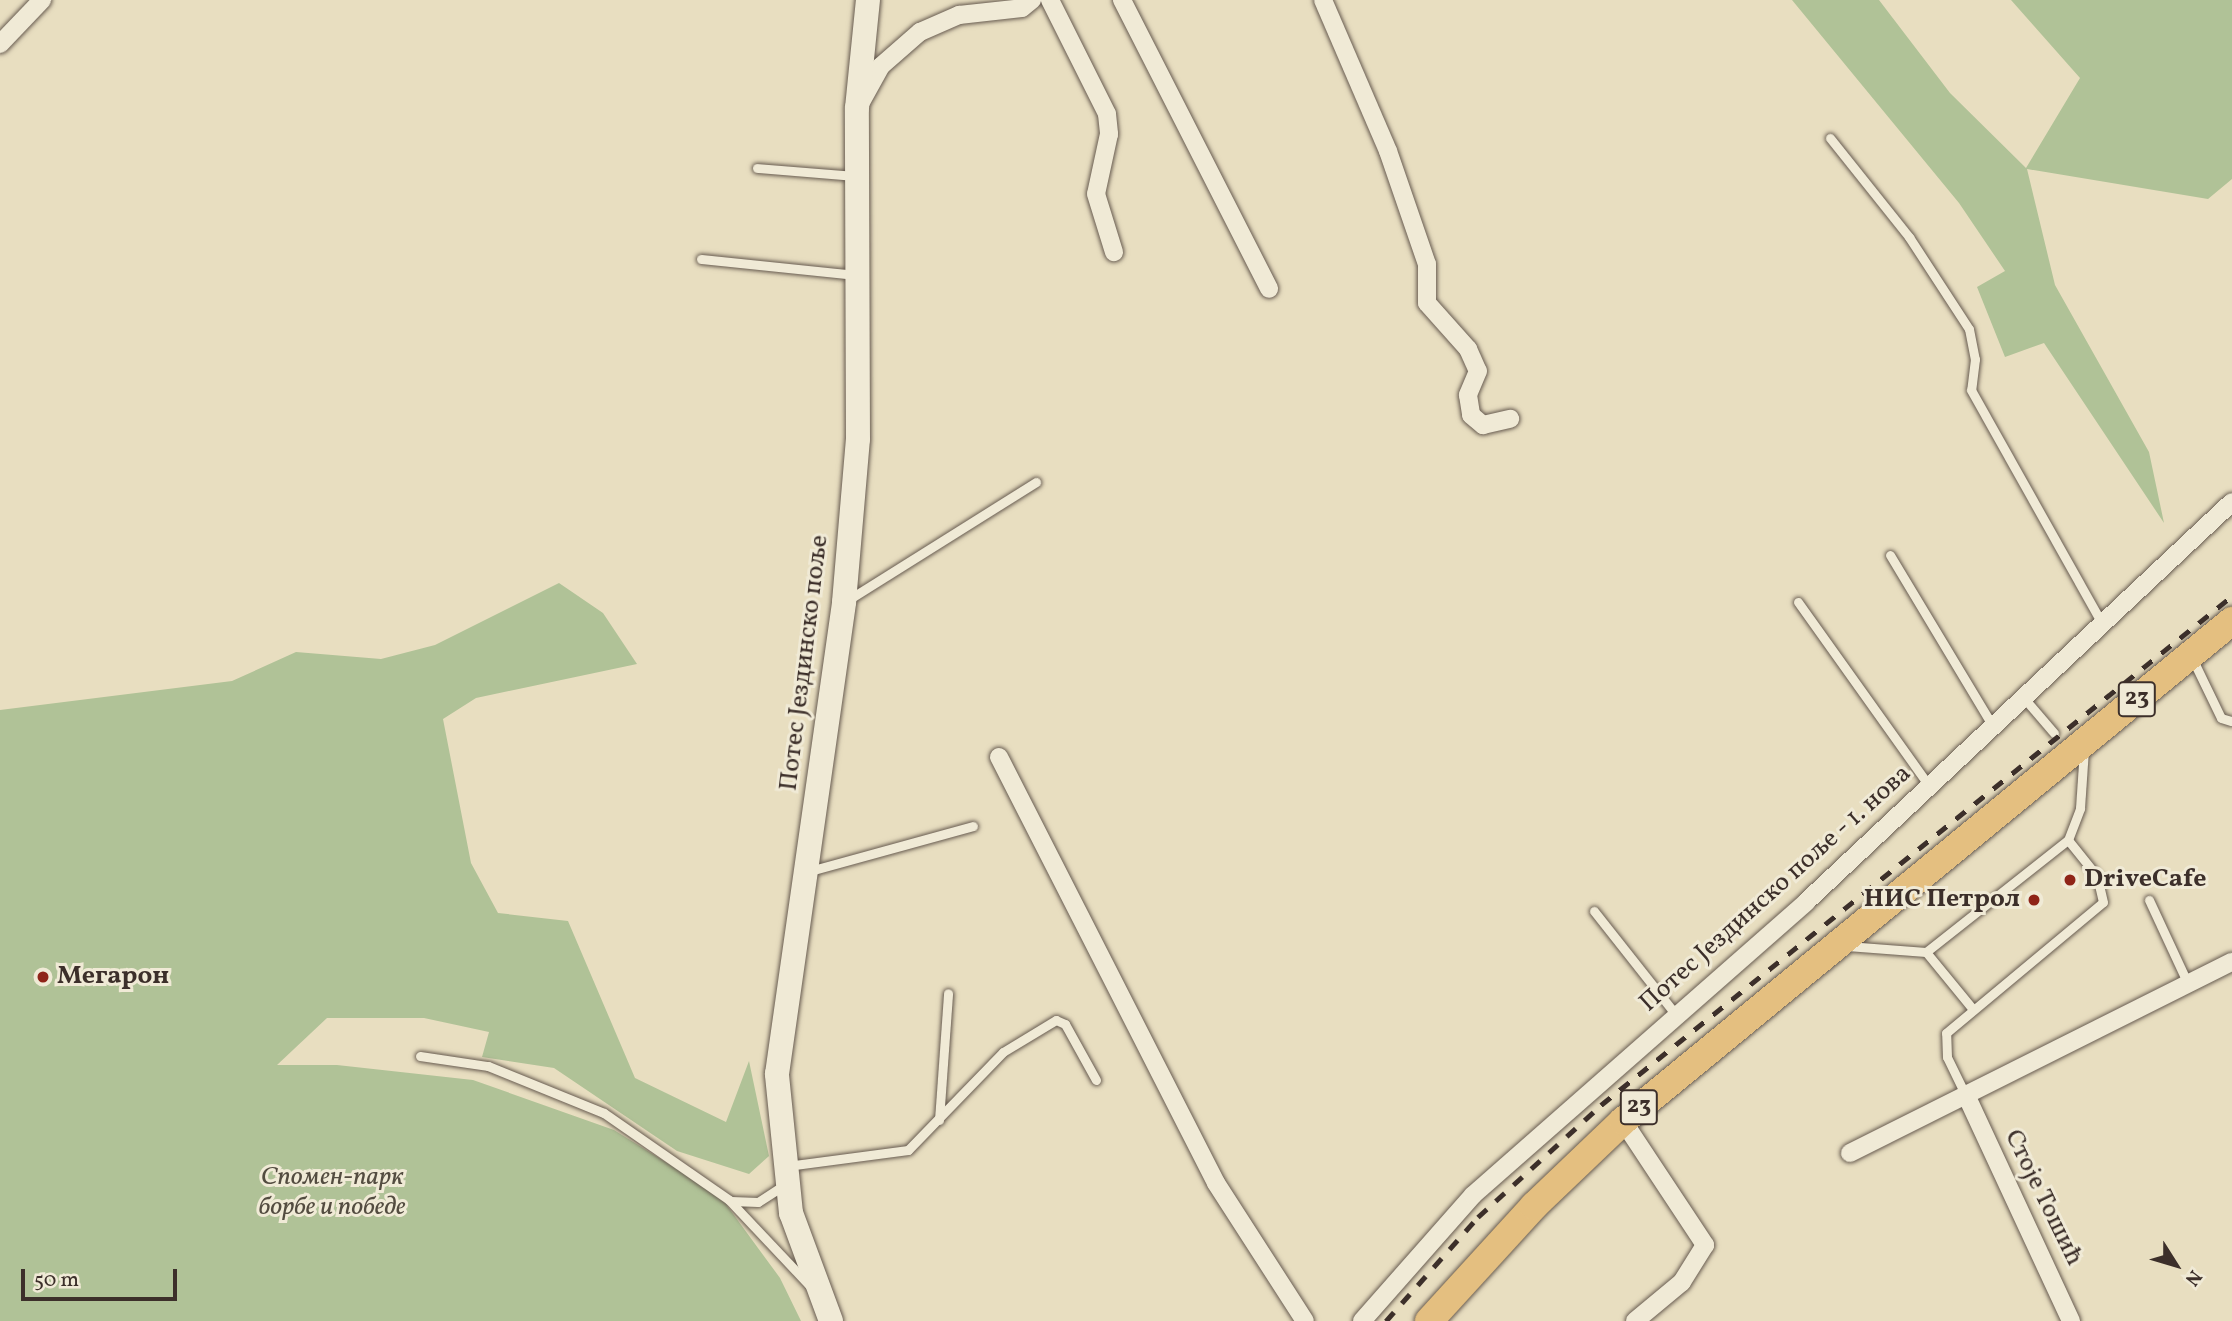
<!DOCTYPE html>
<meta charset="utf-8">
<style>
body{margin:0}
#map{position:relative;width:2232px;height:1321px;overflow:hidden;background:#e8dec0;font-family:Vollkorn,serif}
div>[style]{position:absolute}
.green>*{inset:0;background:#b0c297}
.roads{filter:drop-shadow(0 0 2px #675b50) drop-shadow(0 0 2px #675b50)}
.service>*{height:9px;margin:-4.5px;padding:0 4.5px;transform-origin:4.5px;border-radius:4.5px;background:#f0ead6}
.minor>*{height:18px;margin:-9px;padding:0 9px;transform-origin:9px;border-radius:9px;background:#f0ead6}
.secondary>*{height:24px;margin:-12px;padding:0 12px;transform-origin:12px;border-radius:12px;background:#f0ead6}
.primary>*{height:28px;margin:-14px;padding:0 14px;transform-origin:14px;border-radius:14px;background:#e4bf80}
.rail>*{height:5px;margin-top:-2.5px;transform-origin:0;background:repeating-linear-gradient(90deg,#3c2f2a 0 12px,transparent 0 24px)}
.dots>*{width:19px;height:19px;translate:-50% -50%;box-sizing:border-box;border:4px solid #f0ead6;border-radius:50%}
span{translate:-50% -50%;white-space:nowrap;text-align:center;line-height:1.15;-webkit-text-stroke:6px #f0ead6;paint-order:stroke}
.shield-label span{padding:2px 5px;background:#f0ead6;border:2px solid;border-radius:5px;-webkit-text-stroke-width:0}
.shield-label{font-size:24px;color:#3c2f2a;font-weight:700}
.street-label{font-size:26px;color:#3c2f2a}
.poi-label{font-size:26px;color:#3c2f2a;font-weight:700}
.left{translate:0 -50%;text-align:left}
.right{translate:-100% -50%;text-align:right}
.park-label{font-size:26px;color:#534c40;font-style:italic}
.north{position:absolute;left:2141px;top:1230px;width:70px;height:70px;-webkit-text-stroke:5px #f0ead6;paint-order:stroke;rotate:127deg;font-size:19px;font-weight:700;line-height:28px;text-align:center;color:#3c2f2a}
.north::after{content:'';display:block;margin:auto;width:24px;height:32px;background:#3c2f2a;clip-path:polygon(50% 0,100% 100%,50% 72%,0 100%)}
.scale{position:absolute;left:21px;top:1269px;width:156px;height:32px;box-sizing:border-box;border:4px solid #3c2f2a;border-top:0;padding-left:9px;font-size:21px;line-height:24px;white-space:nowrap;color:#3c2f2a;-webkit-text-stroke:5px #f0ead6;paint-order:stroke}
</style>
<div id="map">
<div class="green">
<i style="clip-path:polygon(1792px 0,1879px 0,1950px 93px,2026px 168px,2080px 78px,2011px 0,2232px 0,2232px 179px,2208px 199px,2027px 169px,2055px 285px,2149px 452px,2164px 523px,2044px 343px,2005px 357px,1977px 287px,2005px 271px,1959px 203px)"></i>
<i style="clip-path:polygon(559px 583px,603px 613px,637px 664px,476px 698px,443px 719px,471px 863px,498px 913px,568px 921px,635px 1078px,726px 1122px,749px 1061px,769px 1156px,749px 1174px,677px 1151px,554px 1068px,482px 1057px,489px 1032px,424px 1018px,327px 1018px,277px 1065px,337px 1065px,473px 1080px,614px 1130px,720px 1196px,780px 1278px,801px 1321px,0 1321px,0 710px,232px 681px,296px 652px,381px 659px,435px 645px)"></i>
</div>
<div class="roads">
<div class="service">
<i style="left:1830px;top:138px;width:127px;rotate:51.4deg"></i>
<i style="left:1909px;top:237px;width:110px;rotate:56.9deg"></i>
<i style="left:1969px;top:329px;width:31px;rotate:79deg"></i>
<i style="left:1975px;top:359px;width:31px;rotate:97deg"></i>
<i style="left:1971px;top:390px;width:267px;rotate:60.7deg"></i>
<i style="left:757px;top:168px;width:97px;rotate:4.7deg"></i>
<i style="left:701px;top:259px;width:156px;rotate:5.9deg"></i>
<i style="left:1890px;top:555px;width:202px;rotate:59deg"></i>
<i style="left:848px;top:600px;width:222px;rotate:-32.1deg"></i>
<i style="left:1798px;top:602px;width:227px;rotate:54.5deg"></i>
<i style="left:2193px;top:660px;width:64px;rotate:64.2deg"></i>
<i style="left:2221px;top:718px;width:10px;rotate:17deg"></i>
<i style="left:2024px;top:698px;width:46px;rotate:49.4deg"></i>
<i style="left:810px;top:871px;width:169px;rotate:-15.4deg"></i>
<i style="left:2149px;top:900px;width:90px;rotate:65.1deg"></i>
<i style="left:1594px;top:911px;width:132px;rotate:51.7deg"></i>
<i style="left:1847px;top:946px;width:79px;rotate:4.3deg"></i>
<i style="left:1926px;top:952px;width:181px;rotate:-38.3deg"></i>
<i style="left:2068px;top:840px;width:34px;rotate:-69deg"></i>
<i style="left:2080px;top:808px;width:58px;rotate:-86.1deg"></i>
<i style="left:1926px;top:952px;width:71px;rotate:50.7deg"></i>
<i style="left:420px;top:1056px;width:69px;rotate:8.4deg"></i>
<i style="left:488px;top:1066px;width:125px;rotate:22.1deg"></i>
<i style="left:604px;top:1113px;width:152px;rotate:34.8deg"></i>
<i style="left:729px;top:1200px;width:117px;rotate:46.7deg"></i>
<i style="left:1966px;top:1096px;width:43px;rotate:-116deg"></i>
<i style="left:1947px;top:1057px;width:24px;rotate:-92deg"></i>
<i style="left:1946px;top:1033px;width:204px;rotate:-39.8deg"></i>
<i style="left:2103px;top:902px;width:27px;rotate:-103deg"></i>
<i style="left:2097px;top:876px;width:46px;rotate:-128.9deg"></i>
<i style="left:939px;top:1120px;width:127px;rotate:-85.9deg"></i>
<i style="left:787px;top:1166px;width:122px;rotate:-7.5deg"></i>
<i style="left:908px;top:1150px;width:136px;rotate:-45.9deg"></i>
<i style="left:1003px;top:1052px;width:62px;rotate:-31.1deg"></i>
<i style="left:1056px;top:1020px;width:10px;rotate:24deg"></i>
<i style="left:1065px;top:1024px;width:64px;rotate:61deg"></i>
<i style="left:731px;top:1201px;width:27px;rotate:2deg"></i>
<i style="left:758px;top:1202px;width:31px;rotate:-33deg"></i>
</div>
<div class="minor">
<i style="left:1050px;top:0;width:127px;rotate:63.4deg"></i>
<i style="left:1107px;top:114px;width:20px;rotate:84deg"></i>
<i style="left:1109px;top:134px;width:61px;rotate:102.2deg"></i>
<i style="left:1096px;top:194px;width:61px;rotate:72.8deg"></i>
<i style="left:1122px;top:0;width:324px;rotate:63deg"></i>
<i style="left:1323px;top:0;width:164px;rotate:66.7deg"></i>
<i style="left:1388px;top:151px;width:120px;rotate:71deg"></i>
<i style="left:1427px;top:264px;width:39px;rotate:90deg"></i>
<i style="left:1427px;top:303px;width:62px;rotate:48.3deg"></i>
<i style="left:1468px;top:349px;width:24px;rotate:66deg"></i>
<i style="left:1478px;top:371px;width:26px;rotate:113deg"></i>
<i style="left:1468px;top:395px;width:20px;rotate:81deg"></i>
<i style="left:1471px;top:415px;width:16px;rotate:40deg"></i>
<i style="left:1483px;top:425px;width:28px;rotate:-13deg"></i>
<i style="left:0;top:44px;width:61px;rotate:-46.3deg"></i>
<i style="left:860px;top:104px;width:43px;rotate:-61.1deg"></i>
<i style="left:881px;top:66px;width:52px;rotate:-41.1deg"></i>
<i style="left:920px;top:32px;width:43px;rotate:-23.6deg"></i>
<i style="left:959px;top:15px;width:63px;rotate:-6.3deg"></i>
<i style="left:1022px;top:8px;width:13px;rotate:-39deg"></i>
<i style="left:999px;top:757px;width:478px;rotate:63deg"></i>
<i style="left:1216px;top:1183px;width:164px;rotate:57.2deg"></i>
<i style="left:1967px;top:1097px;width:247px;rotate:65.1deg"></i>
<i style="left:1623px;top:1121px;width:149px;rotate:56.5deg"></i>
<i style="left:1705px;top:1245px;width:44px;rotate:121.9deg"></i>
<i style="left:1682px;top:1282px;width:61px;rotate:140.3deg"></i>
<i style="left:1850px;top:1153px;width:427px;rotate:-26.6deg"></i>
<i style="left:1362px;top:1321px;width:168px;rotate:-48.6deg"></i>
<i style="left:1473px;top:1195px;width:444px;rotate:-41.3deg"></i>
<i style="left:1806px;top:902px;width:584px;rotate:-43.2deg"></i>
</div>
<div class="secondary">
<i style="left:831px;top:1321px;width:115px;rotate:-110.3deg"></i>
<i style="left:791px;top:1213px;width:140px;rotate:-95.8deg"></i>
<i style="left:777px;top:1074px;width:477px;rotate:-81.9deg"></i>
<i style="left:844px;top:602px;width:164px;rotate:-85.1deg"></i>
<i style="left:858px;top:439px;width:331px;rotate:-90.2deg"></i>
<i style="left:857px;top:108px;width:109px;rotate:-84.2deg"></i>
</div>
<div class="primary">
<i style="left:1429px;top:1321px;width:156px;rotate:-47.6deg"></i>
<i style="left:1534px;top:1206px;width:123px;rotate:-43.7deg"></i>
<i style="left:1623px;top:1121px;width:788px;rotate:-39.39deg"></i>
</div>
</div>
<div class="rail">
<i style="left:1386px;top:1321px;width:139px;rotate:-48.5deg"></i>
<i style="left:1478px;top:1217px;width:166px;rotate:-42.3deg"></i>
<i style="left:1601px;top:1105px;width:811px;rotate:-38.89deg"></i>
</div>
<div class="dots">
<i style="left:2070px;top:880px;background:#8f2418"></i>
<i style="left:2034px;top:900px;background:#8f2418"></i>
<i style="left:43px;top:977px;background:#8f2418"></i>
</div>
<div class="shield-label">
<span style="left:2137px;top:699px">23</span>
<span style="left:1639px;top:1107px">23</span>
</div>
<div class="street-label">
<span style="left:805px;top:663px;rotate:-83deg">Потес Јездинско поље</span>
<span style="left:1776px;top:889px;rotate:-42deg">Потес Јездинско поље - 1. нова</span>
<span style="left:2043px;top:1198px;rotate:64deg">Стоје Тошић</span>
</div>
<div class="poi-label">
<span class="left" style="left:2084px;top:880px">DriveCafe</span>
<span class="right" style="left:2020px;top:900px">НИС Петрол</span>
<span class="left" style="left:57px;top:977px">Мегарон</span>
</div>
<div class="park-label">
<span style="left:332px;top:1193px">Спомен-парк<br>борбе и победе</span>
</div>
<div class="north">N</div>
<div class="scale">50 m</div>
</div>
